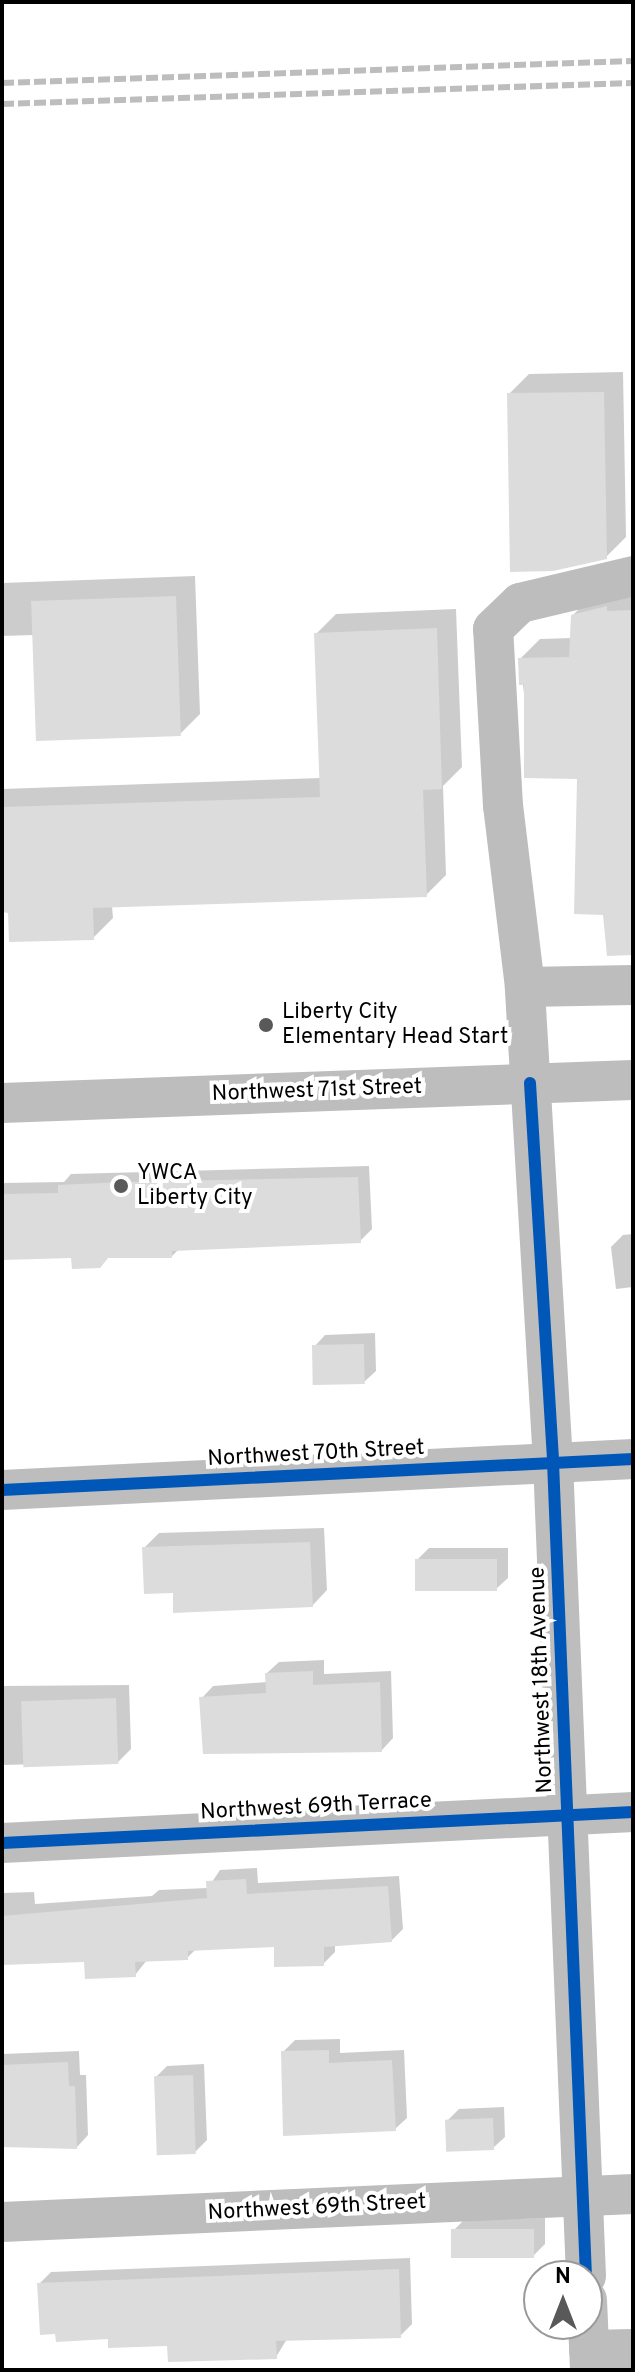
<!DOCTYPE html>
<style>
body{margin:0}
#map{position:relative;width:635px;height:2372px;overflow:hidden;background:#fff;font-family:Overpass,sans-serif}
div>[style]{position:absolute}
.shadow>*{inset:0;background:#0003}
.building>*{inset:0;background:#dcdcdc;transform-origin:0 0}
.minor>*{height:40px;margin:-20px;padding:0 20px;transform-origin:20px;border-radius:20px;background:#bdbdbd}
.rail>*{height:6px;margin-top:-3px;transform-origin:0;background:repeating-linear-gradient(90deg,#bdbdbd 0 12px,transparent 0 16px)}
.cycleway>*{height:12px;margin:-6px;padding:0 6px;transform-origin:6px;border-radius:6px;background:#0057b8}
.dots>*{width:22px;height:22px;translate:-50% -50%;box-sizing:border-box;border:4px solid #fff;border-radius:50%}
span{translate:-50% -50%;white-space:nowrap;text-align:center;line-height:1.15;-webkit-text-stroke:8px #fff;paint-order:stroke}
.poi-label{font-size:22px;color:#000}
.left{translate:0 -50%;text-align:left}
.street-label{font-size:22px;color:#000}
.frame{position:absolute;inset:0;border:4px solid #000;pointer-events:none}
.north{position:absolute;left:523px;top:2260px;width:80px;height:80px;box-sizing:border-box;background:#fff;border:2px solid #999;border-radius:50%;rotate:0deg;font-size:22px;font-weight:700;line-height:32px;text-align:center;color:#000}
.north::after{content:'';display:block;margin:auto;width:28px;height:36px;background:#595959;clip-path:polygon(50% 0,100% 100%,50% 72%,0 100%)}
</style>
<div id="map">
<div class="shadow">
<i style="clip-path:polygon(623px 372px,626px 537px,606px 557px,509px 394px,529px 374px)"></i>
<i style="clip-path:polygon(195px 576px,200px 714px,180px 734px,34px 635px,2px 636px,2px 579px,2px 583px)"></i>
<i style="clip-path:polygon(633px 592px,633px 953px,605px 913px,579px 777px,529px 737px,520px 659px,540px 639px,572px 638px,573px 615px,593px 595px)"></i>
<i style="clip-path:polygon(456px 609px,462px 767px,443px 786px,446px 875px,426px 895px,112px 906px,113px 918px,93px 938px,2px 911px,2px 789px,321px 778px,316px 634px,336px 614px)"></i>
<i style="clip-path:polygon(369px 1166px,372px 1229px,360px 1241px,179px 1249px,172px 1256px,2px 1258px,2px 1183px,64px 1182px,71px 1174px)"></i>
<i style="clip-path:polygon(633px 1234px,633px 1287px,616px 1289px,611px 1247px,623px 1235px)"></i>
<i style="clip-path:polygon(375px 1333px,376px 1371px,364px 1382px,314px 1347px,325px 1335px)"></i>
<i style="clip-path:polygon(324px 1528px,327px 1590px,312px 1606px,175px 1591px,144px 1548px,159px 1533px)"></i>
<i style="clip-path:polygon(429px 1548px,508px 1548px,508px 1578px,496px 1589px,417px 1560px)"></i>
<i style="clip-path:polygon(324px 1660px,324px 1674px,391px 1671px,393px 1738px,382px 1750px,202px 1698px,213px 1686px,267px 1682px,267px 1673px,279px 1662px)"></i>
<i style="clip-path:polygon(129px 1685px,131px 1749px,118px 1762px,2px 1765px,2px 1686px)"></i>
<i style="clip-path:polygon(257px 1868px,258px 1883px,399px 1876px,403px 1929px,392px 1940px,335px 1944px,335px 1952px,323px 1964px,276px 1945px,197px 1948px,187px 1958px,147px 1960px,135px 1975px,86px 1960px,2px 1963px,2px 1893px,34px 1892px,35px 1904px,152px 1896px,159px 1890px,208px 1888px,220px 1870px)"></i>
<i style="clip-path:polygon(340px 2039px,340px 2053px,404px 2050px,407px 2118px,395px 2129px,283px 2052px,295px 2040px)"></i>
<i style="clip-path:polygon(79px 2051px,80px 2075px,86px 2075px,88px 2135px,77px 2147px,2px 2147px,2px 2054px)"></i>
<i style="clip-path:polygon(204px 2064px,207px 2140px,195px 2152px,156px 2077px,167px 2066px)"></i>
<i style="clip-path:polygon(504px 2107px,505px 2137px,493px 2148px,447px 2121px,459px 2109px)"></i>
<i style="clip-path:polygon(545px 2218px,545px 2244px,533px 2256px,453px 2231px,465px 2219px)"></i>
<i style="clip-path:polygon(410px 2258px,412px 2324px,400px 2336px,287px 2339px,276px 2357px,57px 2331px,39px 2284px,51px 2272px)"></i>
</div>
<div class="building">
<i style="clip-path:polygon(604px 392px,607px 559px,553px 571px,510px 572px,507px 393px)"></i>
<i style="left:176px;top:596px;width:140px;height:145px;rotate:88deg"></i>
<i style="clip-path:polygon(607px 606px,607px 611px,633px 610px,633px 955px,607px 956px,603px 915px,574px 914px,577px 779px,524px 778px,524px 685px,519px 685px,518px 658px,569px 657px,571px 615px)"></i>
<i style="clip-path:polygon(437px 628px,442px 789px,423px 790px,427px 897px,93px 908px,94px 940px,9px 942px,8px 912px,2px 913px,2px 807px,320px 797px,314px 633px)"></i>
<i style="clip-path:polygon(358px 1177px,361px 1243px,172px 1251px,172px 1258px,108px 1258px,100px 1268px,72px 1269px,71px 1258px,2px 1260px,2px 1194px,58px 1193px,58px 1185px,124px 1182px)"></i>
<i style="left:364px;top:1344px;width:40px;height:52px;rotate:89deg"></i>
<i style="clip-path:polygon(310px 1542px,313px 1607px,173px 1613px,173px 1593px,144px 1594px,142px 1547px)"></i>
<i style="left:415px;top:1559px;width:82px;height:32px"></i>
<i style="clip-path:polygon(313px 1671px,313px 1685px,380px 1682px,382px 1752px,203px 1754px,199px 1697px,266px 1693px,265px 1673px)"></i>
<i style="left:116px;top:1698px;width:66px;height:95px;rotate:88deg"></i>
<i style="clip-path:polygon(246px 1879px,247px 1894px,388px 1886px,392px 1942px,324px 1947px,324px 1966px,274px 1967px,274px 1947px,188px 1951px,188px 1960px,135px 1962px,136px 1977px,85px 1979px,84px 1962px,2px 1965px,2px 1916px,207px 1898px,206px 1881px)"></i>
<i style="clip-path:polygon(329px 2050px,329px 2063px,392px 2060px,396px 2131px,283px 2136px,281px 2051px)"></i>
<i style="clip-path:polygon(68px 2062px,69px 2086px,75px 2086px,77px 2149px,2px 2147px,2px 2065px)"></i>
<i style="left:193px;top:2075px;width:79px;height:39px;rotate:88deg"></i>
<i style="left:493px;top:2118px;width:32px;height:48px;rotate:88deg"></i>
<i style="left:534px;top:2229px;width:29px;height:83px;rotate:90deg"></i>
<i style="clip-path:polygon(399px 2269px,401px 2338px,276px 2341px,277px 2359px,168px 2362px,167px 2346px,108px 2348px,108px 2339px,56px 2342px,55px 2334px,40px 2335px,37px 2283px)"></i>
</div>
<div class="minor">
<i style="left:525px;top:987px;width:182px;rotate:-96.9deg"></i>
<i style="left:503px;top:806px;width:177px;rotate:-93.2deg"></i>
<i style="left:493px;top:629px;width:37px;rotate:-44deg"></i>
<i style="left:520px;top:603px;width:116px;rotate:-13.4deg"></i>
<i style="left:2px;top:1103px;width:631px;rotate:-2.09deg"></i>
<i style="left:2px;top:1490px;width:632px;rotate:-2.81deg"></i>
<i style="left:2px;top:1843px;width:632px;rotate:-2.81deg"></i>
<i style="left:2px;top:2222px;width:632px;rotate:-2.54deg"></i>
<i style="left:586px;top:2276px;width:815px;rotate:-92.32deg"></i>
<i style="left:553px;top:1462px;width:476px;rotate:-93.4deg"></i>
<i style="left:525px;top:987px;width:108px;rotate:-1.1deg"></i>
<i style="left:587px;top:2300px;width:70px;rotate:87.5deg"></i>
<i style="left:589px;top:2350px;width:44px;rotate:-1.3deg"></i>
</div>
<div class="rail">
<i style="left:2px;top:83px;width:631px;rotate:-2deg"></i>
<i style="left:2px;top:104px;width:631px;rotate:-1.91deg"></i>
</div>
<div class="cycleway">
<i style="left:530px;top:1083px;width:380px;rotate:86.5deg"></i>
<i style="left:553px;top:1462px;width:815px;rotate:87.68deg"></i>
<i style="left:2px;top:1490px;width:632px;rotate:-2.81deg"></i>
<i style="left:2px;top:1843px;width:632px;rotate:-2.81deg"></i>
</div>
<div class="dots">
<i style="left:266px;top:1025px;background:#595959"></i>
<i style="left:121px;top:1186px;background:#595959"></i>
</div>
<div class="poi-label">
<span class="left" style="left:282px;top:1025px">Liberty City<br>Elementary Head Start</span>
<span class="left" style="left:137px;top:1186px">YWCA<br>Liberty City</span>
</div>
<div class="street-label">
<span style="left:317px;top:1091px;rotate:-2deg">Northwest 71st Street</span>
<span style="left:316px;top:1454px;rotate:-3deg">Northwest 70th Street</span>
<span style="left:542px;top:1680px;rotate:-92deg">Northwest 18th Avenue</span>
<span style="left:316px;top:1807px;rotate:-3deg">Northwest 69th Terrace</span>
<span style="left:317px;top:2208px;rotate:-3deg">Northwest 69th Street</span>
</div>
<div class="frame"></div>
<div class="north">N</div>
</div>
